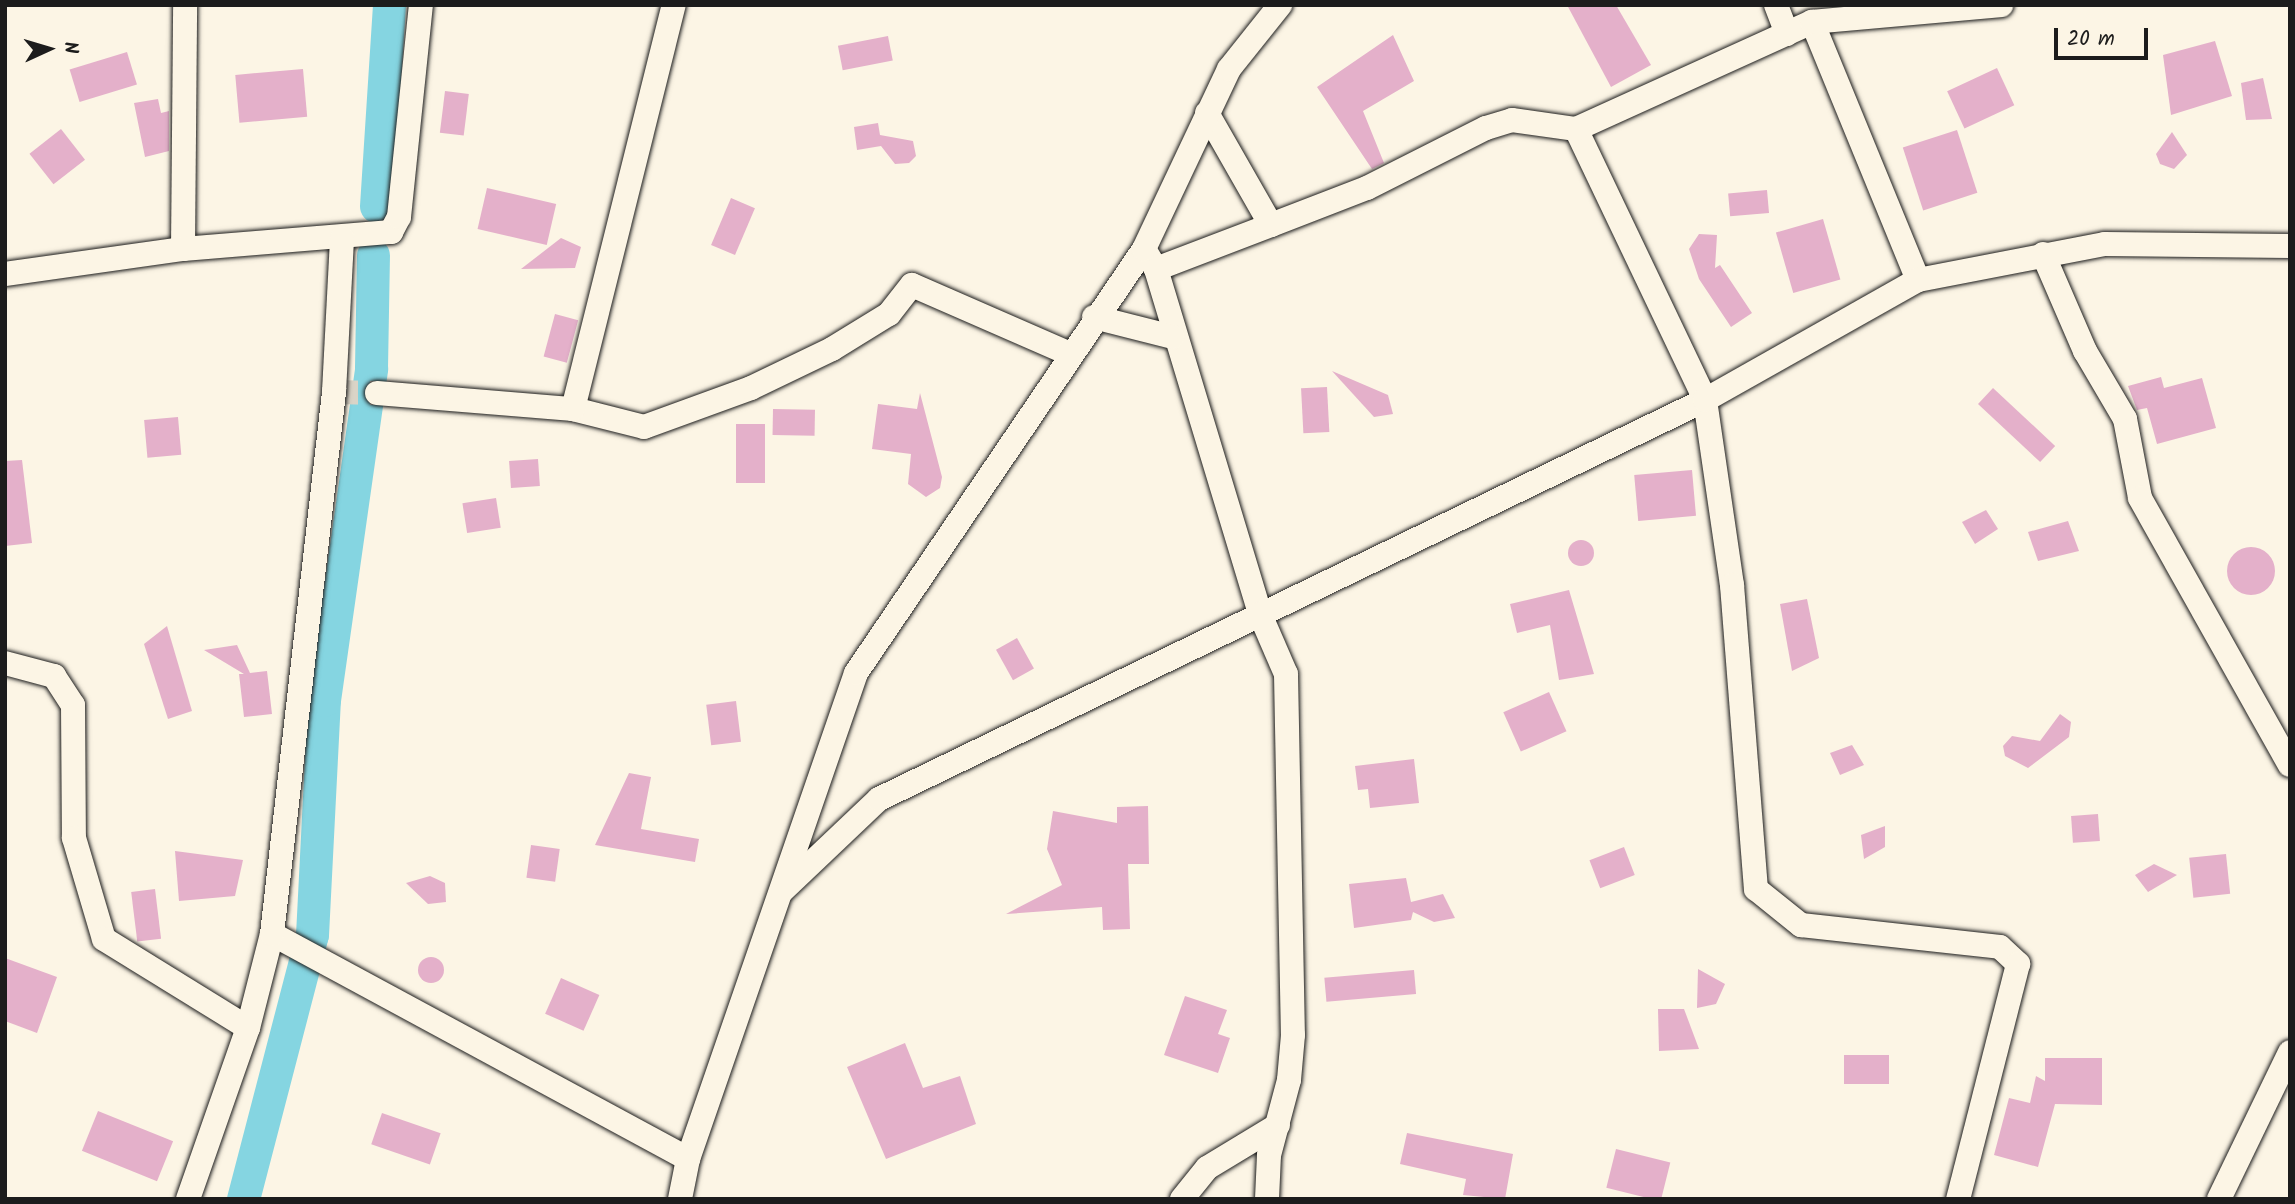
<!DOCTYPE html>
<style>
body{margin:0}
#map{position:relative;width:2295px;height:1204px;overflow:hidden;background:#fcf5e5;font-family:Kalam,sans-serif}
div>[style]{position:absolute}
.canal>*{height:33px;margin:-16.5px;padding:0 16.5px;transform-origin:16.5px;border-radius:16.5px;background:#85d5e1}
.building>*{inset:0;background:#e4b0ca;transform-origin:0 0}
.round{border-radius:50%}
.street-tunnel>*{height:24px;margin-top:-12px;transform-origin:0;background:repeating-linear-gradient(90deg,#dad4c7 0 24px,transparent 0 36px)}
.roads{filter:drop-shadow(0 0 2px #1c1c1c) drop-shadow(0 0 2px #1c1c1c)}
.street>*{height:24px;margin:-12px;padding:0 12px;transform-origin:12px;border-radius:12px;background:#fcf5e5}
span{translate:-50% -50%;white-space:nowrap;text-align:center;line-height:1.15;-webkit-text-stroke:5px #fcf5e5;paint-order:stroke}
.frame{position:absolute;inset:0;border:7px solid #1c1c1c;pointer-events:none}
.north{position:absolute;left:14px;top:14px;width:70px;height:70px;-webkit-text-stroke:5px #fcf5e5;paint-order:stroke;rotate:86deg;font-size:19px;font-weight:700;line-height:28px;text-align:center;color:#1c1c1c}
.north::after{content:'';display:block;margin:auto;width:24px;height:32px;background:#1c1c1c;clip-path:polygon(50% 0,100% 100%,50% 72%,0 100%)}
.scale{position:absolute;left:2054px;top:28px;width:94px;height:32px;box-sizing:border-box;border:4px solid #1c1c1c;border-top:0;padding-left:9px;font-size:21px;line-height:24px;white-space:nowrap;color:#1c1c1c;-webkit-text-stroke:5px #fcf5e5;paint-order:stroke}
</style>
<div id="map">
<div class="canal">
<i style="left:376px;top:206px;width:201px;rotate:-86.3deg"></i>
<i style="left:243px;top:1199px;width:273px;rotate:-75.4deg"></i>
<i style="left:312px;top:935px;width:235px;rotate:-87.1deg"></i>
<i style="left:324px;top:700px;width:335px;rotate:-81.9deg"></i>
<i style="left:371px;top:368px;width:113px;rotate:-89deg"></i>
</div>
<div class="building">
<i style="clip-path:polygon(1567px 5px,1616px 5px,1651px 65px,1611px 87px)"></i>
<i style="clip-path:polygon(1393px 35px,1414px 81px,1363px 111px,1384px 163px,1372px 169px,1317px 87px)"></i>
<i style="left:888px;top:36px;width:25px;height:51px;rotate:79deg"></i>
<i style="clip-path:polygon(2215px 41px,2232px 96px,2171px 115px,2163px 55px)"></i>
<i style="left:127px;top:52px;width:34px;height:60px;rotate:73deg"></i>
<i style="left:1997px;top:68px;width:41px;height:55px;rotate:65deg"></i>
<i style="left:303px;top:69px;width:48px;height:68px;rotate:85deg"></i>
<i style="clip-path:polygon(2263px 78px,2272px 119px,2246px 120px,2241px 83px)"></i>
<i style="left:445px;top:91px;width:24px;height:42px;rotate:7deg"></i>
<i style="clip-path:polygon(158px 99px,161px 113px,169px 111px,169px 151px,145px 157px,134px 103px)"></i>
<i style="clip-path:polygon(878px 123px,880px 135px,913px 141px,916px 156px,909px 163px,895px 164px,881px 146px,857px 150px,854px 127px)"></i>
<i style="left:61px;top:129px;width:39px;height:40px;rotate:52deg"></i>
<i style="left:1957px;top:130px;width:66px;height:57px;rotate:72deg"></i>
<i style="clip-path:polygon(2172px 132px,2187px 155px,2174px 169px,2160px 164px,2156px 154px)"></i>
<i style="left:487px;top:188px;width:71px;height:42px;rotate:13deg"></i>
<i style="left:1767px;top:190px;width:23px;height:39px;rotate:85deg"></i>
<i style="left:731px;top:198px;width:26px;height:51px;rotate:23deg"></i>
<i style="left:1823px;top:219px;width:63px;height:49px;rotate:74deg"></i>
<i style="clip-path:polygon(1699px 234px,1717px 235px,1715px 268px,1720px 265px,1752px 313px,1731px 327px,1699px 279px,1689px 249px)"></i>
<i style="clip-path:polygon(561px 238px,581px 247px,575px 268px,521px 269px)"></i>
<i style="left:555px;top:314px;width:24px;height:44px;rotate:15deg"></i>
<i style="clip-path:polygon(1332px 371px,1388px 395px,1393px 414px,1374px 417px)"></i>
<i style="clip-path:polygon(2161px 377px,2164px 388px,2202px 378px,2216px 428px,2157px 444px,2147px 408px,2137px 410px,2128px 386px)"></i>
<i style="left:1327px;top:387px;width:45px;height:26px;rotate:87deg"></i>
<i style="left:1993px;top:388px;width:85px;height:22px;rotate:43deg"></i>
<i style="clip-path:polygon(920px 393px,942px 477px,940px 488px,926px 497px,908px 484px,911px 454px,872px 449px,878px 404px,917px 409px)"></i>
<i style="left:773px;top:409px;width:42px;height:26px;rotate:1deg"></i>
<i style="left:178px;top:417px;width:38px;height:34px;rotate:85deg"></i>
<i style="left:736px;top:424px;width:29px;height:59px"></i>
<i style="left:538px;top:459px;width:27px;height:29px;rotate:86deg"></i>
<i style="clip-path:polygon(22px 460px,32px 543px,5px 546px,5px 461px)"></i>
<i style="left:1692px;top:470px;width:46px;height:58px;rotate:85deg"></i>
<i style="left:496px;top:498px;width:30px;height:34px;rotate:81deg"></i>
<i style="clip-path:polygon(1986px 510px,1998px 529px,1975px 544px,1962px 522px)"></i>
<i style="clip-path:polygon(2068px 521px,2079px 551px,2038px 561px,2028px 532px)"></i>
<i class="round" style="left:1568px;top:540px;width:26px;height:26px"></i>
<i class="round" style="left:2227px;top:547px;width:48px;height:48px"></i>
<i style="clip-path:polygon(1569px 590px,1594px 674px,1559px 680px,1550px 625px,1517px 633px,1510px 604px)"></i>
<i style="clip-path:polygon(1807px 599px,1819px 658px,1792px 671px,1780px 604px)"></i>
<i style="clip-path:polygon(167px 626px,192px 711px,168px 719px,144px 644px)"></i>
<i style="left:1017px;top:638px;width:35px;height:24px;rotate:61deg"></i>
<i style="clip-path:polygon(237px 645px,250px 673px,267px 671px,272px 714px,244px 717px,239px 674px,244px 674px,204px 650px)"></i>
<i style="left:1549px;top:692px;width:43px;height:50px;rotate:66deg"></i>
<i style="left:736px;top:701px;width:41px;height:30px;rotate:83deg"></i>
<i style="clip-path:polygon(2060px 714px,2071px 722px,2069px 737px,2028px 768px,2005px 756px,2003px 746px,2012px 736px,2040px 741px)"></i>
<i style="clip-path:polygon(1852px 745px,1864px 765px,1840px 775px,1830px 753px)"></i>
<i style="clip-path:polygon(1414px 759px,1419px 803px,1370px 808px,1368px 789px,1358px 790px,1355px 766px)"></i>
<i style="clip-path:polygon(629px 773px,651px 777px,641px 829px,699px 839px,695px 862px,595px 845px)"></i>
<i style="clip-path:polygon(1148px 806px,1149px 864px,1128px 864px,1130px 929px,1103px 930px,1102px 907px,1006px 914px,1062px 885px,1047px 849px,1053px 811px,1117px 823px,1117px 807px)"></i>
<i style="left:2098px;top:814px;width:27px;height:27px;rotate:86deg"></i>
<i style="clip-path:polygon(1885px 826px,1885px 847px,1864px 859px,1861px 835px)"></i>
<i style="left:531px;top:845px;width:29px;height:33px;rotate:8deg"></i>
<i style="left:1624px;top:847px;width:30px;height:37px;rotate:69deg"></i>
<i style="clip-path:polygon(175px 851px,243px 860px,235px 896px,179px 901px)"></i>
<i style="left:2226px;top:854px;width:40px;height:37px;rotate:84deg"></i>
<i style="clip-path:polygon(2154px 864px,2177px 875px,2148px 892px,2135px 875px)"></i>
<i style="clip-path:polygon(430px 876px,445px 883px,446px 902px,428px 904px,406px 883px)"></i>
<i style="clip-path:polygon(1406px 878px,1411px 902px,1443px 894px,1455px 918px,1434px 922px,1413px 912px,1411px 920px,1354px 928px,1349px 884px)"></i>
<i style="left:155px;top:889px;width:50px;height:24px;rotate:83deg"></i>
<i class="round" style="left:418px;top:957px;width:26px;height:26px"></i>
<i style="clip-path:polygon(5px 958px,57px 977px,37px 1033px,5px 1021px)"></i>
<i style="clip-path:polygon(1698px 969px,1725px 984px,1716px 1004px,1697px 1008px)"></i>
<i style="left:1414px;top:970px;width:24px;height:90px;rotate:85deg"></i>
<i style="left:561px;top:978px;width:42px;height:39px;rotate:24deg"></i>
<i style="clip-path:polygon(1185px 996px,1227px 1010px,1218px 1034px,1230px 1038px,1218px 1073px,1164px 1055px)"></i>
<i style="clip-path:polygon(1658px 1009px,1684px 1009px,1699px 1049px,1659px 1051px)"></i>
<i style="clip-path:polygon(905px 1043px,923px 1088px,960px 1076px,976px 1124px,886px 1159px,847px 1067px)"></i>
<i style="left:1844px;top:1055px;width:45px;height:29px"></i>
<i style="clip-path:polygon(2045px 1058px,2102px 1058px,2102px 1105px,2055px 1104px,2038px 1167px,1994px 1155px,2009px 1098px,2030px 1103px,2036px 1076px,2045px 1081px)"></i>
<i style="left:98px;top:1111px;width:81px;height:43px;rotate:22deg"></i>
<i style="left:382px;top:1113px;width:62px;height:33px;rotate:19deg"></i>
<i style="clip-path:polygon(1407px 1133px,1513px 1154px,1505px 1199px,1463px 1195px,1466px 1179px,1400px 1164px)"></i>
<i style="left:1616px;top:1149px;width:56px;height:40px;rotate:14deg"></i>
</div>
<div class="street-tunnel">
<i style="left:334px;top:392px;width:43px;rotate:1.3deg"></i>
</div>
<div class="roads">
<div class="street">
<i style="left:1776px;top:5px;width:31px;rotate:69deg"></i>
<i style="left:1812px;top:22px;width:259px;rotate:155.6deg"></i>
<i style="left:1576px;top:129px;width:300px;rotate:64.5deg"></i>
<i style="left:1705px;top:400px;width:187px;rotate:81.7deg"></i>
<i style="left:1732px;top:585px;width:305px;rotate:85.5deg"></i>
<i style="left:1756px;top:889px;width:58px;rotate:38.7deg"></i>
<i style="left:1801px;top:925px;width:200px;rotate:6.3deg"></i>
<i style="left:2000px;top:947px;width:25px;rotate:43deg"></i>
<i style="left:2018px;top:964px;width:243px;rotate:104.3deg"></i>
<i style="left:1207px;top:113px;width:129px;rotate:60.3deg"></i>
<i style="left:1271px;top:225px;width:103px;rotate:-21.1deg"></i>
<i style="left:1367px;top:188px;width:133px;rotate:-26.8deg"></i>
<i style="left:1486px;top:128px;width:27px;rotate:-17deg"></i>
<i style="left:1512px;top:120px;width:65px;rotate:8deg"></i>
<i style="left:183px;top:249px;width:244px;rotate:-89.5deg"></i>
<i style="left:1144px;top:249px;width:23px;rotate:59deg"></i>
<i style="left:1156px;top:269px;width:360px;rotate:73.2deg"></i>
<i style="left:1260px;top:614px;width:65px;rotate:66.6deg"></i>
<i style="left:1286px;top:674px;width:361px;rotate:88.9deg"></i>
<i style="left:1293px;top:1035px;width:45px;rotate:95.1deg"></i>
<i style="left:1289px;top:1080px;width:78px;rotate:104.9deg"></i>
<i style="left:1269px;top:1155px;width:44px;rotate:92.6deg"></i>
<i style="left:2043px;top:254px;width:106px;rotate:66.6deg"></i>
<i style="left:2085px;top:351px;width:79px;rotate:59.5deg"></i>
<i style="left:2125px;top:419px;width:80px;rotate:79.2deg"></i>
<i style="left:2140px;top:498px;width:306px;rotate:60.7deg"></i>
<i style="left:1156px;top:269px;width:123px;rotate:-20.9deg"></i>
<i style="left:5px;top:274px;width:180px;rotate:-8deg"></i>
<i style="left:183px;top:249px;width:209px;rotate:-4.7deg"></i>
<i style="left:391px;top:232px;width:17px;rotate:-62deg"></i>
<i style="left:399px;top:217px;width:213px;rotate:-84.1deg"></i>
<i style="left:1918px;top:280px;width:279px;rotate:-112.3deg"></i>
<i style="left:1812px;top:22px;width:190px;rotate:-5.1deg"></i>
<i style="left:1094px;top:317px;width:81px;rotate:14.2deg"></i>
<i style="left:377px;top:393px;width:197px;rotate:4.7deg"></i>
<i style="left:573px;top:409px;width:73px;rotate:14.2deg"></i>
<i style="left:644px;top:427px;width:114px;rotate:-20deg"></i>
<i style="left:751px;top:388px;width:90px;rotate:-25.7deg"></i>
<i style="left:832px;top:349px;width:67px;rotate:-31.6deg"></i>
<i style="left:889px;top:314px;width:37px;rotate:-52deg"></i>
<i style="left:912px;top:285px;width:170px;rotate:23.6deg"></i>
<i style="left:573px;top:409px;width:416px;rotate:-76deg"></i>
<i style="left:5px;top:663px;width:51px;rotate:14.9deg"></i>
<i style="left:54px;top:676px;width:35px;rotate:57deg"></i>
<i style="left:73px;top:705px;width:133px;rotate:89.6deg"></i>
<i style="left:74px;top:838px;width:105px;rotate:73.5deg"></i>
<i style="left:104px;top:939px;width:169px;rotate:31.7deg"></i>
<i style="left:783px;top:890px;width:132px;rotate:-43.5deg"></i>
<i style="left:879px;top:799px;width:917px;rotate:-25.78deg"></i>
<i style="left:1705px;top:400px;width:244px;rotate:-29.4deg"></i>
<i style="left:1918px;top:280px;width:190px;rotate:-10.9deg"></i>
<i style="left:2105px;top:244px;width:185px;rotate:0.6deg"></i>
<i style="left:272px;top:934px;width:473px;rotate:28.4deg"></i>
<i style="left:188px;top:1199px;width:181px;rotate:-70.7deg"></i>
<i style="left:248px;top:1028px;width:97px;rotate:-75.7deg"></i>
<i style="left:272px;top:934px;width:546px;rotate:-83.47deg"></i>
<i style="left:334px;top:392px;width:154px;rotate:-87deg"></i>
<i style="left:680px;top:1199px;width:41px;rotate:-78.7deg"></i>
<i style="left:688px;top:1159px;width:514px;rotate:-70.93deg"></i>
<i style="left:856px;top:673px;width:513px;rotate:-55.81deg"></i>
<i style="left:1144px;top:249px;width:199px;rotate:-64.7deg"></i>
<i style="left:1229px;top:69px;width:82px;rotate:-51.4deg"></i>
<i style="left:1182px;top:1199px;width:40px;rotate:-51deg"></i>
<i style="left:1207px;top:1168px;width:83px;rotate:-31.2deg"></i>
<i style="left:2219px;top:1199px;width:163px;rotate:-64.2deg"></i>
</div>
</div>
<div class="frame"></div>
<div class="north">N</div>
<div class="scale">20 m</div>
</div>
